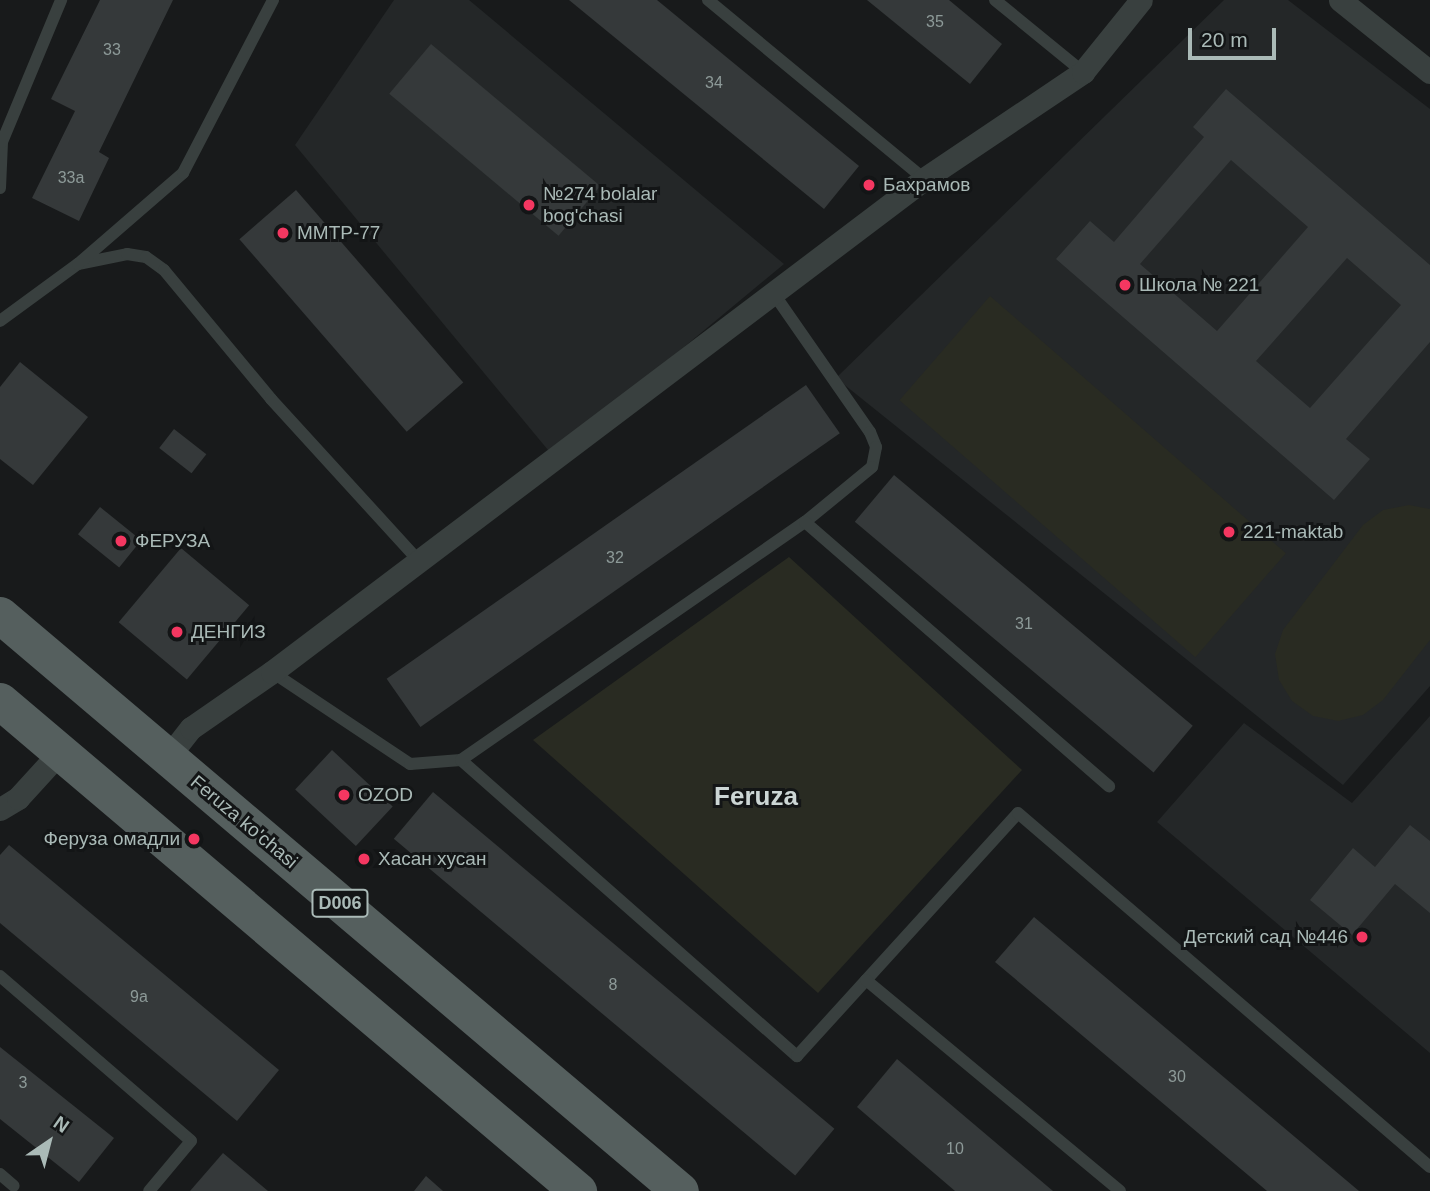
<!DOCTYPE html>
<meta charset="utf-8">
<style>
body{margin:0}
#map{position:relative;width:1430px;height:1191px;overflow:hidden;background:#181a1b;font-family:Arial,sans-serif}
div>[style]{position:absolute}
.built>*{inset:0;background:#242728}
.green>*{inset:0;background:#292b22;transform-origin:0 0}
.building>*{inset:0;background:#35393a;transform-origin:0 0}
.lane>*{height:12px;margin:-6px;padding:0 6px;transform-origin:6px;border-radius:6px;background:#39403f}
.street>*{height:23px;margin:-11.5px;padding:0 11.5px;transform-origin:11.5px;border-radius:11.5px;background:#39403f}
.primary>*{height:37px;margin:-18.5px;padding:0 18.5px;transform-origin:18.5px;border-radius:18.5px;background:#555f5e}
.dots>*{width:19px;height:19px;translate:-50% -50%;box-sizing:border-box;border:4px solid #131516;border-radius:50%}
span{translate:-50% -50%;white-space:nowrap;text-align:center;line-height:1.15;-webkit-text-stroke:6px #131516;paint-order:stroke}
.number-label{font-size:16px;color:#8d9a98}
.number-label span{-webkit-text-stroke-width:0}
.shield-label span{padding:2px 5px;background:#131516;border:2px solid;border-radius:5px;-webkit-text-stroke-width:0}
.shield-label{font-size:18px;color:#aabab7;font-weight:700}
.poi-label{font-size:19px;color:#aabab7}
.left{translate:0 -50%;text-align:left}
.right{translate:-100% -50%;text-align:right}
.street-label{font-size:19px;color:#aabab7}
.district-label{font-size:26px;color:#ccd6d5;font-weight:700}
.north{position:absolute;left:14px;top:1107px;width:70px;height:70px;-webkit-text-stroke:5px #131516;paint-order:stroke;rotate:35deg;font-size:19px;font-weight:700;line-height:28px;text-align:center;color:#aabab7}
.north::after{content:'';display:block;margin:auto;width:24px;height:32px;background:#aabab7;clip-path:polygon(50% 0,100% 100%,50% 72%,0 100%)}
.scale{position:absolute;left:1188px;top:28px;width:88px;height:32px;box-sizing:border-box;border:4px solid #aabab7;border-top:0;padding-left:9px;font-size:21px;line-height:24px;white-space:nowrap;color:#aabab7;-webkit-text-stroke:5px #131516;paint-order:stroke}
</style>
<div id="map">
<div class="built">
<i style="clip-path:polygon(394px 0,469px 0,784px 264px,553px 456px,295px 145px)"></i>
<i style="clip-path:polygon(1224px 0,1288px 0,1430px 109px,1430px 686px,1343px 785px,836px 378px)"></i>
<i style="clip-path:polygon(1430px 716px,1430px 1053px,1157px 822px,1244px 723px,1352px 803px)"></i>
</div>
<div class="green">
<i style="left:990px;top:296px;width:392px;height:138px;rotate:41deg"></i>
<i style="clip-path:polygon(1409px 505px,1430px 509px,1430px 640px,1383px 700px,1363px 715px,1338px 721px,1313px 716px,1292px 701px,1279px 680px,1275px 654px,1283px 630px,1363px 525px,1383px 510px)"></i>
<i style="clip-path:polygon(789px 557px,1022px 770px,818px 993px,533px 740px)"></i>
</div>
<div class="building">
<i style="clip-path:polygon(100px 0,173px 0,99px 152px,109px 158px,79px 221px,32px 198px,75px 111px,51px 99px)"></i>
<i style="clip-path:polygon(569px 0,657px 0,859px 166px,824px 209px)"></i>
<i style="clip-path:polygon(867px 0,949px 0,1002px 44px,970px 84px)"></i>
<i style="left:431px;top:44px;width:221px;height:65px;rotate:40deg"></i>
<i style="clip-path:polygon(evenodd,1226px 89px,1430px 265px,1430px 342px,1346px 439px,1370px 459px,1334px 500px,1056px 259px,1090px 221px,1114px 242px,1204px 137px,1193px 127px,1226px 89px,1231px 160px,1308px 227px,1217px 331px,1140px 264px,1231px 160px,1226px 89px,1347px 258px,1401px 305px,1310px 408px,1256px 361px,1347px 258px)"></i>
<i style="left:296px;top:190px;width:255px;height:75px;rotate:49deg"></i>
<i style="clip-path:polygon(20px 362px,88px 417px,33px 485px,0 459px,0 387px)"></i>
<i style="left:806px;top:385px;width:59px;height:512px;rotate:55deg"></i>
<i style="left:174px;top:429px;width:41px;height:24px;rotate:38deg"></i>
<i style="left:894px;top:475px;width:390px;height:61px;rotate:40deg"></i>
<i style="left:100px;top:507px;width:53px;height:35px;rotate:39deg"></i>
<i style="left:181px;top:548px;width:89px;height:97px;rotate:40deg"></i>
<i style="left:332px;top:750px;width:83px;height:54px;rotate:43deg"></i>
<i style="left:433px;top:792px;width:524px;height:61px;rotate:40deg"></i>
<i style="clip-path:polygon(1410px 825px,1430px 841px,1430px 913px,1395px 884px,1352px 935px,1310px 900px,1353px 848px,1375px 867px)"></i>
<i style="clip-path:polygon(9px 845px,279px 1070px,237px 1121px,0 923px,0 855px)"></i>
<i style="clip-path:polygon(1034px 917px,1359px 1191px,1267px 1191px,995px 962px)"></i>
<i style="clip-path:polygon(0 1047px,114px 1138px,79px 1182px,0 1119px)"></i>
<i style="clip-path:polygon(897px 1059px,1053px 1191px,955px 1191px,857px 1107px)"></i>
<i style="clip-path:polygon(223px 1153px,268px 1191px,190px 1191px)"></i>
<i style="clip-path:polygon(426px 1176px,443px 1191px,414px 1191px)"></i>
</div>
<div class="lane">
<i style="left:708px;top:0;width:281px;rotate:39.6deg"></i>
<i style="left:995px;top:0;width:114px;rotate:39.3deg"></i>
<i style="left:0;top:188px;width:46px;rotate:-87.5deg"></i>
<i style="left:2px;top:142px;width:154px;rotate:-67.4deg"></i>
<i style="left:78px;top:264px;width:50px;rotate:-11.5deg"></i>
<i style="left:127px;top:254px;width:19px;rotate:9deg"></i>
<i style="left:146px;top:257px;width:22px;rotate:36deg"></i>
<i style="left:164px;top:270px;width:168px;rotate:50.3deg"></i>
<i style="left:271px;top:399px;width:219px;rotate:47.6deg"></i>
<i style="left:774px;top:294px;width:168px;rotate:55.2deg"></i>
<i style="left:870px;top:432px;width:16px;rotate:68deg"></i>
<i style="left:876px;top:447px;width:20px;rotate:101deg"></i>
<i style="left:872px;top:467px;width:87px;rotate:140.6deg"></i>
<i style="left:0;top:321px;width:97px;rotate:-36.2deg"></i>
<i style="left:78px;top:264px;width:139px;rotate:-40.9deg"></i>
<i style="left:183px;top:173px;width:195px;rotate:-62.5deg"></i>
<i style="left:272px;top:672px;width:166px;rotate:33.7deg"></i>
<i style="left:410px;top:764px;width:51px;rotate:-4.5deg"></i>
<i style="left:461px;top:760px;width:448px;rotate:41.4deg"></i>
<i style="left:797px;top:1056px;width:328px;rotate:-47.7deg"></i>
<i style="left:1018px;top:813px;width:543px;rotate:40.67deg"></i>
<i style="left:461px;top:760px;width:418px;rotate:-34.7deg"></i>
<i style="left:805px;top:522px;width:403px;rotate:41deg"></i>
<i style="left:0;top:976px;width:252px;rotate:40.8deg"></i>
<i style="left:191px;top:1141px;width:65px;rotate:130deg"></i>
<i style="left:866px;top:980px;width:330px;rotate:39.7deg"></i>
<i style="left:0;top:1174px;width:18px;rotate:41deg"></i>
</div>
<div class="street">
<i style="left:1340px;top:0;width:115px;rotate:38.7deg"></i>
<i style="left:168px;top:757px;width:37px;rotate:-52deg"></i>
<i style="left:191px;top:728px;width:98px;rotate:-34.7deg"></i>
<i style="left:272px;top:672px;width:817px;rotate:-37.09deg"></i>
<i style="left:924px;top:179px;width:192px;rotate:-33.9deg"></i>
<i style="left:1083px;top:72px;width:92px;rotate:-51.1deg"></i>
<i style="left:0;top:809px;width:21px;rotate:-31deg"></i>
<i style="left:18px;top:798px;width:62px;rotate:-47.6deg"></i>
</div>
<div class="primary">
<i style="left:0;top:615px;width:891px;rotate:40.27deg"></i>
<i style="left:0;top:701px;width:758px;rotate:40.29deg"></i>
</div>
<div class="dots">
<i style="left:869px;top:185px;background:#f43761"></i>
<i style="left:529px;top:205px;background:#f43761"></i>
<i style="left:283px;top:233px;background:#f43761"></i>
<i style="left:1125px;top:285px;background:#f43761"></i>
<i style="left:1229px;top:532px;background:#f43761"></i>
<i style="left:121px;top:541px;background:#f43761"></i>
<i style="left:177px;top:632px;background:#f43761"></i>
<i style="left:344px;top:795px;background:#f43761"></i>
<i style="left:194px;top:839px;background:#f43761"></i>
<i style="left:364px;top:859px;background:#f43761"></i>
<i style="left:1362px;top:937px;background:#f43761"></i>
</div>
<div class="number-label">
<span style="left:935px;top:22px">35</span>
<span style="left:112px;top:50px">33</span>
<span style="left:714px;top:83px">34</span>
<span style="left:71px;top:178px">33а</span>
<span style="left:615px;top:558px">32</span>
<span style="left:1024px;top:624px">31</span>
<span style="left:613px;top:985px">8</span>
<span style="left:139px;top:997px">9a</span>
<span style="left:1177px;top:1077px">30</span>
<span style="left:23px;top:1083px">3</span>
<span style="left:955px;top:1149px">10</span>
</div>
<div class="shield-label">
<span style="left:340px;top:903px">D006</span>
</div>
<div class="poi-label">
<span class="left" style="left:883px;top:185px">Бахрамов</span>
<span class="left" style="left:543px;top:205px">№274 bolalar<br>bog'chasi</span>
<span class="left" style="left:297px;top:233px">MMTP-77</span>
<span class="left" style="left:1139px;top:285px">Школа № 221</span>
<span class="left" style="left:1243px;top:532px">221-maktab</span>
<span class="left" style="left:135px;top:541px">ФЕРУЗА</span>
<span class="left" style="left:191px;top:632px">ДЕНГИЗ</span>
<span class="left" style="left:358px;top:795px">OZOD</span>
<span class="right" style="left:180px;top:839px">Феруза омадли</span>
<span class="left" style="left:378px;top:859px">Хасан хусан</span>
<span class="right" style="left:1348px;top:937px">Детский сад №446</span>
</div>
<div class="street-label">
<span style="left:244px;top:822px;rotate:40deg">Feruza ko'chasi</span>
</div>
<div class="district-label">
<span style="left:756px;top:797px">Feruza</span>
</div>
<div class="north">N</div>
<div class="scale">20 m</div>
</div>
